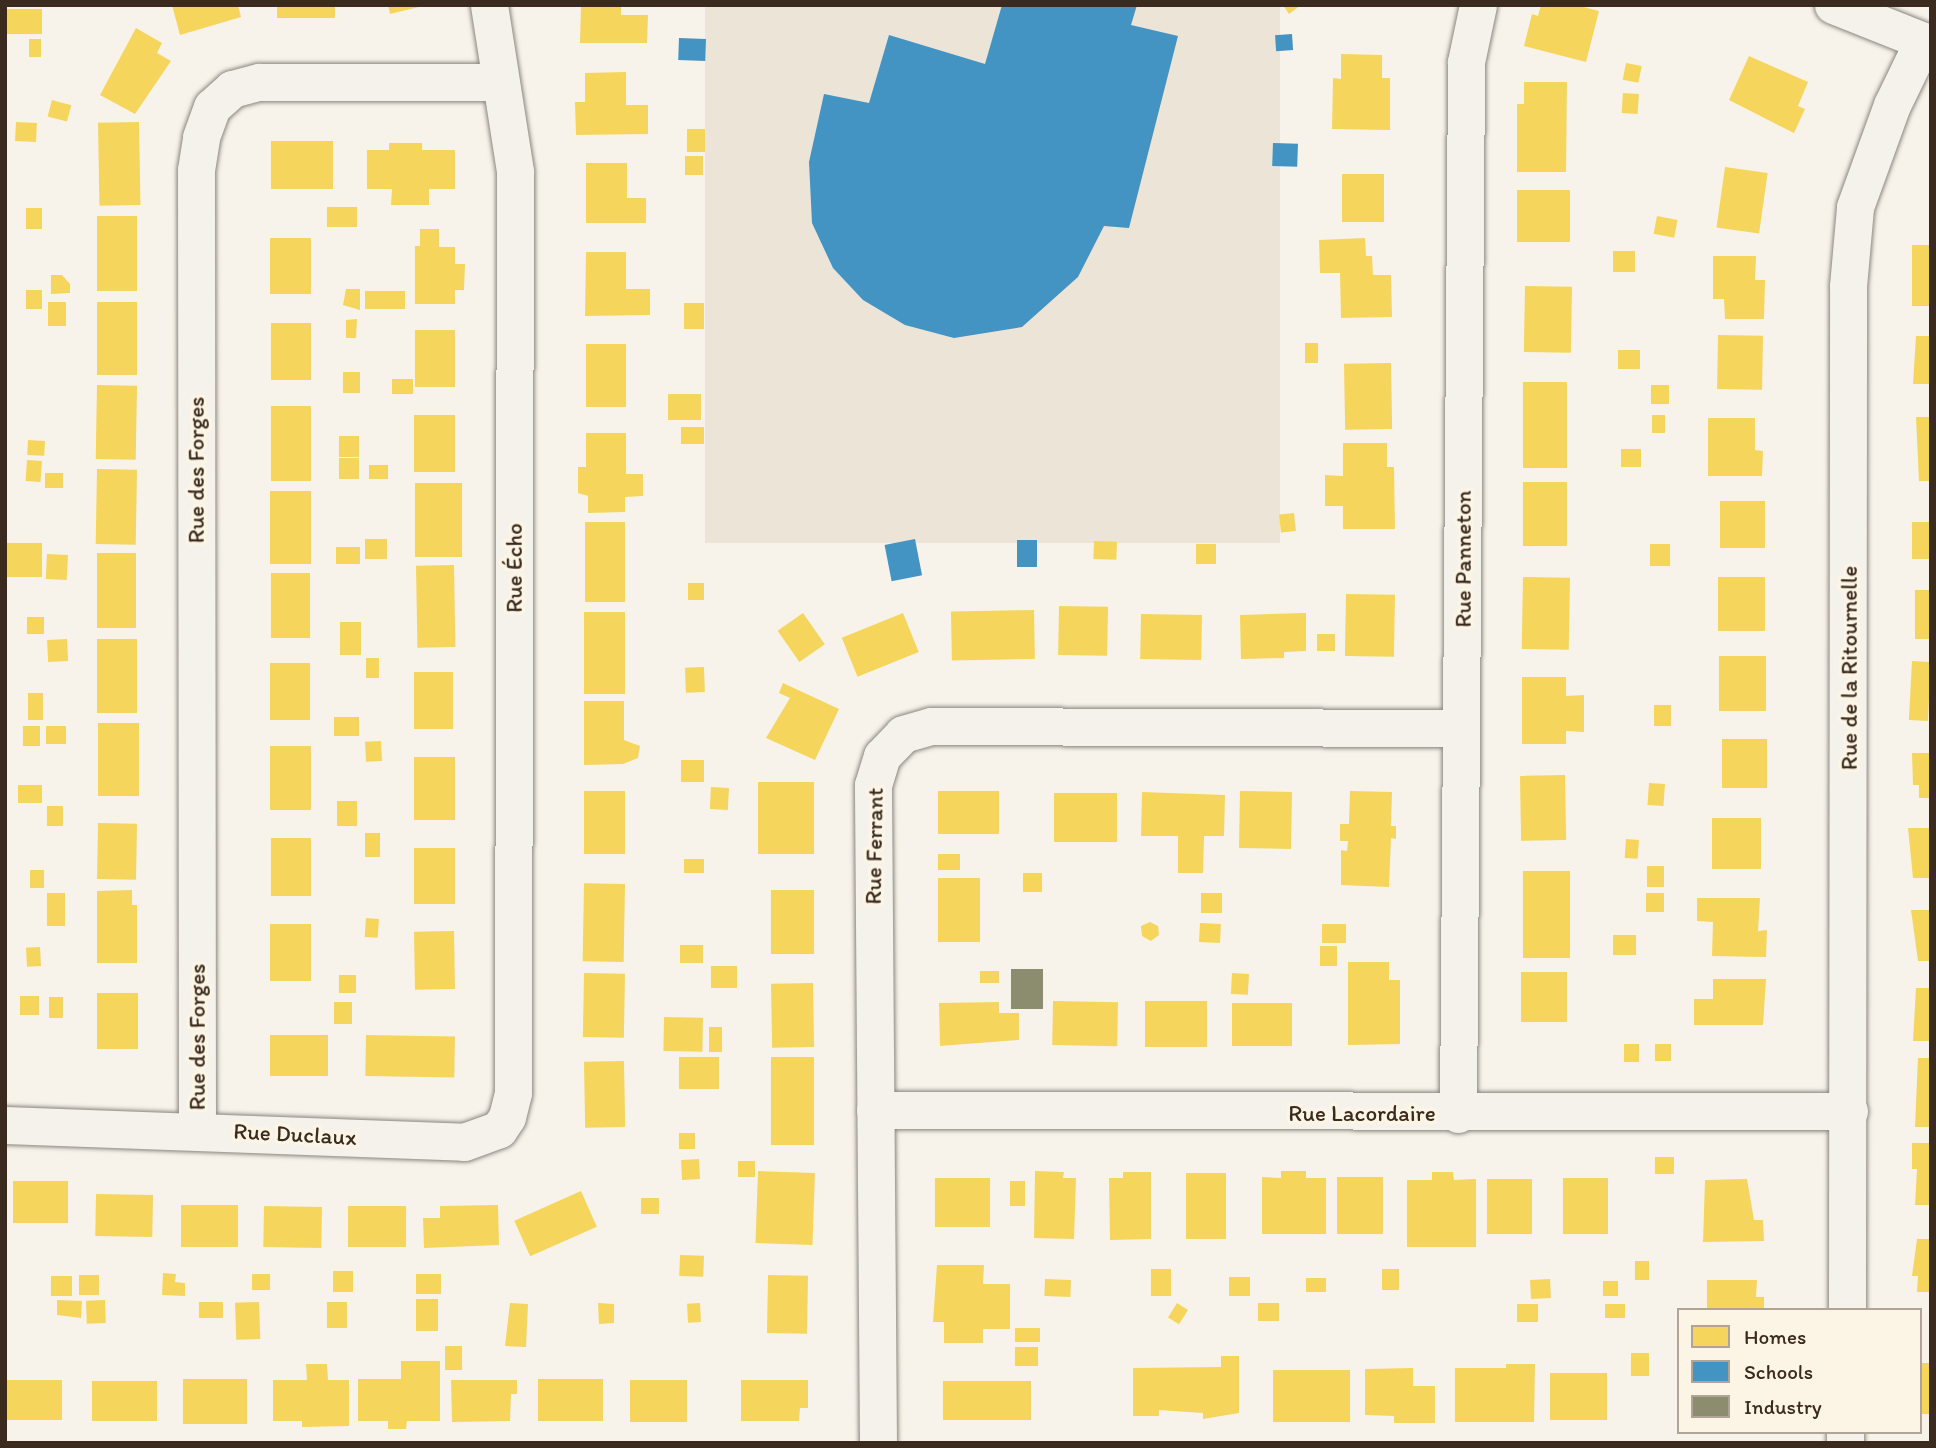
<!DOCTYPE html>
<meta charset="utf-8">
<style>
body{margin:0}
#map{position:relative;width:1936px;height:1448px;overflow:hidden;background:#f7f3ea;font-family:Itim,sans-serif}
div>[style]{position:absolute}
.built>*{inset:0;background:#ebe4d7;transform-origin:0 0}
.homes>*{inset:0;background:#f6d55c;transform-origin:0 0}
.schools>*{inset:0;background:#4393c3;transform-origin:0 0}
.industry>*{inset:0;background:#8c8c6e;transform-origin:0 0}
.roads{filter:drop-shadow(0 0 2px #8b867f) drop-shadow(0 0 2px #8b867f)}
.minor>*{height:37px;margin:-18.5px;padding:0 18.5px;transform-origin:18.5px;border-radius:18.5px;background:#f5f2ec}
span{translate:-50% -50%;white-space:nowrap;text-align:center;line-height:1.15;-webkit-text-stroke:7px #fcf5e5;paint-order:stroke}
.street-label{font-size:23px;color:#3b2a1e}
.frame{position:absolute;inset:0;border:7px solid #3b2a1e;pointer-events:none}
.legend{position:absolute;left:1677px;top:1308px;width:245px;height:126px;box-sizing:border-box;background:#fcf5e5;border:2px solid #afa495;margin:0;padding:9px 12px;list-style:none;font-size:21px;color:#3b2a1e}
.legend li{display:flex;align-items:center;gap:14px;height:35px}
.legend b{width:35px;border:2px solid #afa495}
</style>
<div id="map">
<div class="built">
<i style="left:705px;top:5px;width:575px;height:538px"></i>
</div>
<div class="homes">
<i style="clip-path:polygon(172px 5px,238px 5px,241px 17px,180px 35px)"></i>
<i style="left:277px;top:5px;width:58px;height:13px"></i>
<i style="clip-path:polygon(388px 5px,423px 5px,423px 6px,390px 14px)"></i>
<i style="clip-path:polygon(581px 5px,621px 5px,621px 15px,648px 15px,647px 43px,580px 43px)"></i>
<i style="clip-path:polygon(1283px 5px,1301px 5px,1289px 14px)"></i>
<i style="clip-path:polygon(1541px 5px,1576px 5px,1599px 11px,1586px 62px,1524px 46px,1532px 14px,1538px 16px)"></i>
<i style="left:5px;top:9px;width:37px;height:25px"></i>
<i style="clip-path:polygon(136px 28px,162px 43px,157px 53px,171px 61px,135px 114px,100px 95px)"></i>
<i style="left:29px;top:39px;width:12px;height:18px"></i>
<i style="clip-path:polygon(1341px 54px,1382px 55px,1382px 78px,1390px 78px,1390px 130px,1332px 129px,1333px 78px,1341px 79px)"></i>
<i style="clip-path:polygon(1749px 56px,1808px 82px,1798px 106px,1805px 109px,1794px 133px,1729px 100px)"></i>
<i style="left:1626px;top:63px;width:16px;height:17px;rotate:11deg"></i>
<i style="clip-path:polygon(626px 72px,626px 105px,648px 105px,648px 134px,576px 135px,575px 102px,585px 102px,585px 73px)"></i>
<i style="clip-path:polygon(1524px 82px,1567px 82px,1566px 172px,1517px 172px,1517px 104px,1524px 104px)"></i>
<i style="left:1623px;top:93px;width:16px;height:20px;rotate:4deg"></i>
<i style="left:52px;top:100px;width:20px;height:17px;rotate:15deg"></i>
<i style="left:16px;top:122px;width:21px;height:19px;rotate:3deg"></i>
<i style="left:139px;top:122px;width:83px;height:41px;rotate:89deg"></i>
<i style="left:687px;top:129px;width:18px;height:23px"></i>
<i style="left:333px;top:141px;width:48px;height:62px;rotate:90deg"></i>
<i style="clip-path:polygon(389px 143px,422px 143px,422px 150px,455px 150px,455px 189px,429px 189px,429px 205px,391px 205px,392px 189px,367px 189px,367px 150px,389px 150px)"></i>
<i style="left:685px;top:156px;width:18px;height:19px"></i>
<i style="clip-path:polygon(586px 163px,627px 163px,627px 198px,646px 198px,646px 223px,586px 223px)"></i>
<i style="left:1725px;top:167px;width:43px;height:61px;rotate:8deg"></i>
<i style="left:1342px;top:174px;width:42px;height:48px"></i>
<i style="left:1517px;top:190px;width:53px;height:52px"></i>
<i style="left:327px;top:207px;width:30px;height:20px"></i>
<i style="left:26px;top:208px;width:16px;height:21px"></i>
<i style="left:137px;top:216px;width:75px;height:40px;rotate:90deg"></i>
<i style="left:1657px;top:216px;width:21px;height:18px;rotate:11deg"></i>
<i style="clip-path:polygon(420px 229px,439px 229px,439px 247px,455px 247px,455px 264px,465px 264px,464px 290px,455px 290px,455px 304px,415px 304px,415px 246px,420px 246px)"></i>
<i style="left:311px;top:238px;width:56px;height:41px;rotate:90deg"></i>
<i style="clip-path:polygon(1365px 238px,1366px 256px,1372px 256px,1373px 275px,1391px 275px,1392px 317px,1341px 318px,1340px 273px,1320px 273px,1319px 240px)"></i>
<i style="left:1912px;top:245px;width:19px;height:61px"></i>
<i style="left:1613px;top:251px;width:22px;height:21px"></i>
<i style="clip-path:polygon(586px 252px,626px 252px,626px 289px,650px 289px,650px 315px,585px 316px)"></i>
<i style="clip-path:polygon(1713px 256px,1756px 256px,1755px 280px,1765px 280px,1764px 319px,1725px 319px,1724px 299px,1713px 299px)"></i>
<i style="clip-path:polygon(51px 275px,62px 275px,70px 284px,70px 293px,51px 294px)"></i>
<i style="left:1525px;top:286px;width:47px;height:66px;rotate:1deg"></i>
<i style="clip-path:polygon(346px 289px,360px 289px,360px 310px,343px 305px)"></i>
<i style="left:26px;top:290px;width:16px;height:19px"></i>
<i style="left:365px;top:291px;width:40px;height:18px"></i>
<i style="left:48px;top:302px;width:18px;height:24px"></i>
<i style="left:97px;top:302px;width:40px;height:73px"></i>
<i style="left:704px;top:303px;width:26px;height:20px;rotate:90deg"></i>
<i style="clip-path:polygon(357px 319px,356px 338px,346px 338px,346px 320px)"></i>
<i style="left:271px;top:323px;width:40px;height:57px"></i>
<i style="left:415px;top:330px;width:40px;height:57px"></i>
<i style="left:1718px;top:335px;width:45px;height:54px;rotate:1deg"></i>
<i style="clip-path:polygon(1916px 336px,1931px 336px,1931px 384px,1913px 384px)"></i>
<i style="left:1305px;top:343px;width:13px;height:20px"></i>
<i style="left:586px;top:344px;width:40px;height:63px"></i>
<i style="left:1618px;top:350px;width:22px;height:19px"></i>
<i style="left:1391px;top:363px;width:66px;height:47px;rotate:89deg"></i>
<i style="left:343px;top:372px;width:17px;height:21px"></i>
<i style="left:392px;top:379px;width:21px;height:15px"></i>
<i style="left:1523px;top:382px;width:44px;height:86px"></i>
<i style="left:97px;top:385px;width:40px;height:74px;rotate:1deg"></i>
<i style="left:1669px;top:385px;width:19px;height:18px;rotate:90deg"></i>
<i style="left:668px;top:394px;width:33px;height:26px"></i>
<i style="left:311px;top:406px;width:75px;height:40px;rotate:90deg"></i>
<i style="left:414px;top:415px;width:41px;height:57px"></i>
<i style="left:1652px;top:415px;width:13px;height:18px"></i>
<i style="clip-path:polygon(1916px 417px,1931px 417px,1931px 481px,1919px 481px)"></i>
<i style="clip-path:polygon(1708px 418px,1755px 418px,1755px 450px,1763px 451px,1762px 476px,1708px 476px)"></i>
<i style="left:681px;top:427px;width:23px;height:17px"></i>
<i style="clip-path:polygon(586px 433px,626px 433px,626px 474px,643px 474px,643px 496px,625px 497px,625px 512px,588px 513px,588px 496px,578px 493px,578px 467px,586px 467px)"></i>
<i style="left:339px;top:436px;width:20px;height:21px"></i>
<i style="left:28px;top:440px;width:17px;height:15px;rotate:3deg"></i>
<i style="clip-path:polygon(1343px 443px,1387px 443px,1387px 467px,1394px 467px,1395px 529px,1343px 529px,1343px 506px,1325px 506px,1325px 475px,1343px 476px)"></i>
<i style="left:1621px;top:449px;width:20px;height:18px"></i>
<i style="left:359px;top:458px;width:21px;height:20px;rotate:90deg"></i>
<i style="left:27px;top:460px;width:15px;height:21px;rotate:4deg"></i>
<i style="left:388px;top:465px;width:14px;height:19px;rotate:90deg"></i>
<i style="left:97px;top:469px;width:40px;height:75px;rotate:1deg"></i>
<i style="left:45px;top:473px;width:18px;height:15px"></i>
<i style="left:1523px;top:482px;width:44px;height:64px"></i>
<i style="left:462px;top:483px;width:74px;height:47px;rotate:90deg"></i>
<i style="left:311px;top:491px;width:73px;height:41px;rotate:90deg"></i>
<i style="left:1720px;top:501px;width:45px;height:47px"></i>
<i style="left:1294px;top:513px;width:18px;height:15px;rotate:84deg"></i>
<i style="left:585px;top:522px;width:40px;height:80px"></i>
<i style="left:1912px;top:522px;width:19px;height:37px"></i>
<i style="left:387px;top:539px;width:20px;height:22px;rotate:90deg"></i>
<i style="left:1094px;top:541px;width:23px;height:18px;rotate:2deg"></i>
<i style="left:5px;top:543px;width:37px;height:34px"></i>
<i style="left:1196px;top:544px;width:20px;height:20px"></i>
<i style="left:1650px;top:544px;width:20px;height:22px"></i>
<i style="left:360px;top:547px;width:17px;height:24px;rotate:90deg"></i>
<i style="left:97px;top:553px;width:39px;height:75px"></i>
<i style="left:47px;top:554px;width:21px;height:25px;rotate:3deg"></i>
<i style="left:454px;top:565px;width:82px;height:38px;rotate:89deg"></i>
<i style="left:271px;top:573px;width:39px;height:65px"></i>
<i style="left:1523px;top:577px;width:47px;height:72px;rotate:1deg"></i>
<i style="left:1718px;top:577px;width:47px;height:54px"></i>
<i style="left:688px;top:583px;width:16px;height:17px"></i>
<i style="left:1915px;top:590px;width:16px;height:49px"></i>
<i style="left:1346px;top:594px;width:49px;height:62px;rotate:1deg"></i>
<i style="left:1059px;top:606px;width:49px;height:49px;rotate:1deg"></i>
<i style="left:1034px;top:610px;width:49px;height:83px;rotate:89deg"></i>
<i style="left:584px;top:612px;width:41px;height:82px"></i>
<i style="left:803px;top:613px;width:38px;height:31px;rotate:55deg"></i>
<i style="left:903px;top:613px;width:42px;height:66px;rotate:68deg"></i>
<i style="clip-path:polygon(1306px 613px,1306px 651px,1284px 652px,1284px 658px,1241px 659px,1240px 615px)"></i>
<i style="left:1141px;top:614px;width:61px;height:45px;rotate:1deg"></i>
<i style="left:27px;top:617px;width:17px;height:17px"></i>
<i style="left:340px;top:622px;width:21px;height:33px"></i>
<i style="left:1317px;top:634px;width:18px;height:17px"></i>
<i style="left:67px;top:639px;width:22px;height:20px;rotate:87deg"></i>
<i style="left:97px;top:639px;width:40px;height:74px"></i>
<i style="left:1719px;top:656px;width:47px;height:55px"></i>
<i style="left:366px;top:658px;width:13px;height:20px"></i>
<i style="left:1912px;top:661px;width:19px;height:59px;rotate:3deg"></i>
<i style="left:270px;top:663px;width:40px;height:57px"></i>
<i style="left:704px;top:667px;width:25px;height:19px;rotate:88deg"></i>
<i style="left:414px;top:672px;width:39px;height:57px"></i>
<i style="clip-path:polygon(1522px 677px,1566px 677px,1566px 696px,1584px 695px,1584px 732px,1566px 731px,1566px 744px,1522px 744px)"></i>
<i style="clip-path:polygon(783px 683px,839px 709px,815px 760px,766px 738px,790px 698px,779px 693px)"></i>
<i style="left:28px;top:693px;width:15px;height:27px"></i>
<i style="clip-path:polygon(584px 701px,624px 701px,624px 740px,640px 746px,638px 758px,623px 764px,584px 765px)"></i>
<i style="left:1654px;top:705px;width:17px;height:21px"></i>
<i style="left:359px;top:717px;width:19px;height:25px;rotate:90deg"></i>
<i style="left:98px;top:723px;width:41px;height:73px"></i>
<i style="left:23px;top:726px;width:17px;height:20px"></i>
<i style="left:46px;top:726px;width:20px;height:18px"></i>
<i style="left:1722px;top:739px;width:45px;height:49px"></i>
<i style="left:381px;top:741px;width:20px;height:16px;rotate:87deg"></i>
<i style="left:311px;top:746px;width:64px;height:41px;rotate:90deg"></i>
<i style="clip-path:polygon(1912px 753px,1931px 753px,1931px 798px,1919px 798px,1919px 785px,1913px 785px)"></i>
<i style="left:414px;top:757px;width:41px;height:63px"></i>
<i style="left:681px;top:760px;width:23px;height:22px"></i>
<i style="left:1565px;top:775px;width:65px;height:45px;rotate:89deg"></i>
<i style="left:758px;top:782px;width:56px;height:72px"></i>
<i style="left:1649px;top:783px;width:16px;height:22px;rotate:4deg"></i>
<i style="left:18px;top:785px;width:24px;height:18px"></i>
<i style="left:711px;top:787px;width:18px;height:22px;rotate:3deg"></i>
<i style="left:625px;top:791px;width:63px;height:41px;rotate:90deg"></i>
<i style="left:938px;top:791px;width:61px;height:43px"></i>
<i style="left:1240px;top:791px;width:52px;height:57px;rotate:1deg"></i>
<i style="clip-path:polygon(1350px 791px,1392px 792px,1391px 826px,1396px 826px,1396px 839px,1391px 838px,1389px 887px,1341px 885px,1341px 850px,1347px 851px,1348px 841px,1340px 841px,1340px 824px,1349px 824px)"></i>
<i style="clip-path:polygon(1142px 792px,1225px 795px,1224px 836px,1204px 836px,1203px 873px,1178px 873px,1178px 836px,1141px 836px)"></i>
<i style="left:1054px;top:793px;width:63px;height:49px"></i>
<i style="left:337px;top:801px;width:20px;height:25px"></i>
<i style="left:47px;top:806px;width:16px;height:20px"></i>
<i style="left:1712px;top:818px;width:49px;height:51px"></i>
<i style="left:98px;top:823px;width:39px;height:56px;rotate:1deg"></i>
<i style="clip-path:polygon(1908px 828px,1931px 828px,1931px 878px,1913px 878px)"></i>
<i style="left:365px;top:833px;width:15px;height:24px"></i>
<i style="left:271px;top:838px;width:40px;height:58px"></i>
<i style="left:1626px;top:839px;width:13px;height:19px;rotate:4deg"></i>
<i style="left:414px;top:848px;width:41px;height:56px"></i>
<i style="left:960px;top:854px;width:16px;height:22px;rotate:90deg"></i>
<i style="left:684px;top:859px;width:20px;height:14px"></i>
<i style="left:1647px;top:866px;width:17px;height:21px"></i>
<i style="left:30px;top:870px;width:14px;height:18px"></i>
<i style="left:1523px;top:871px;width:47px;height:87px"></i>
<i style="left:1023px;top:873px;width:19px;height:19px"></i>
<i style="left:938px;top:878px;width:42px;height:64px"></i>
<i style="left:625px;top:884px;width:78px;height:41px;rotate:91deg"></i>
<i style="clip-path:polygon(132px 890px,132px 905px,137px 905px,137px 963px,97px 963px,97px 891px)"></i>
<i style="left:771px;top:890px;width:43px;height:64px"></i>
<i style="left:47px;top:893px;width:18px;height:33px"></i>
<i style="left:1201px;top:893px;width:21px;height:20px"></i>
<i style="left:1646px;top:893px;width:18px;height:19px"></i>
<i style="clip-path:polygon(1697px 898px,1760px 898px,1758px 931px,1767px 930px,1766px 957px,1712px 956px,1713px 922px,1697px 921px)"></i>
<i style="clip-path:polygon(1911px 910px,1931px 910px,1931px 961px,1918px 961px)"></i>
<i style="left:366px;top:918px;width:13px;height:19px;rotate:4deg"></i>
<i style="clip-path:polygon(1150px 922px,1158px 926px,1159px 935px,1151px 941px,1142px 936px,1141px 926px)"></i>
<i style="left:1200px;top:923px;width:21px;height:19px;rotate:3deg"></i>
<i style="left:270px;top:924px;width:41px;height:57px"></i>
<i style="left:1322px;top:924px;width:24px;height:19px"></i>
<i style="left:454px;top:931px;width:58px;height:40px;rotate:89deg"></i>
<i style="left:1613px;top:935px;width:23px;height:20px"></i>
<i style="left:680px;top:945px;width:23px;height:18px"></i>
<i style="left:1320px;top:946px;width:17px;height:20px"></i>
<i style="left:40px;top:947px;width:19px;height:14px;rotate:87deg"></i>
<i style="clip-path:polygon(1348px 962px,1389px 962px,1389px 980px,1400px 980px,1400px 1044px,1348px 1045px)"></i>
<i style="left:711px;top:966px;width:26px;height:22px"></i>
<i style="left:980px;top:971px;width:19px;height:12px"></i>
<i style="left:1521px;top:972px;width:46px;height:50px"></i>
<i style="left:584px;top:973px;width:41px;height:64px;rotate:1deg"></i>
<i style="left:1232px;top:973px;width:17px;height:21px;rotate:3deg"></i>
<i style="left:339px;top:975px;width:17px;height:18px"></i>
<i style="clip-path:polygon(1713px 979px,1766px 979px,1763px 1025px,1694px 1025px,1694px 999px,1713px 999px)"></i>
<i style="left:813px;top:983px;width:64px;height:42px;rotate:89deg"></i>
<i style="clip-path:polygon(1916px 988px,1931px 988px,1931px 1041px,1913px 1041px)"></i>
<i style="left:97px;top:993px;width:41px;height:56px"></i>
<i style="left:20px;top:996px;width:19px;height:19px"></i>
<i style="left:49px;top:997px;width:14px;height:21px"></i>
<i style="left:1053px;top:1001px;width:65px;height:44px;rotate:1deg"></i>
<i style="left:1145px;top:1001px;width:62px;height:46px"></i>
<i style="left:334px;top:1002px;width:18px;height:22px"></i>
<i style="clip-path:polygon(999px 1002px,999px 1013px,1019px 1013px,1019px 1040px,940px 1046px,939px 1003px)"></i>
<i style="left:1232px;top:1003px;width:60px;height:43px"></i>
<i style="left:664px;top:1017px;width:39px;height:34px;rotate:1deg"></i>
<i style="left:709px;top:1027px;width:13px;height:25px"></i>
<i style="left:270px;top:1035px;width:58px;height:41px"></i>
<i style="left:366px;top:1035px;width:89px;height:41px;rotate:1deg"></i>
<i style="left:1624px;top:1044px;width:15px;height:18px"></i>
<i style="left:1655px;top:1044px;width:16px;height:17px"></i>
<i style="left:719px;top:1057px;width:32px;height:40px;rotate:90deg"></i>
<i style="left:771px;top:1057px;width:43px;height:88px"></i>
<i style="clip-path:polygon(1918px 1058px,1931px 1058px,1931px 1127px,1915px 1127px)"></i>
<i style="left:624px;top:1061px;width:66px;height:40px;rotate:89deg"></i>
<i style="left:679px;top:1133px;width:16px;height:16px"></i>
<i style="clip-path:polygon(1912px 1143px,1931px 1143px,1931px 1205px,1915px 1205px,1917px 1169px,1912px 1169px)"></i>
<i style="left:1655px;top:1157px;width:19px;height:17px"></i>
<i style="left:699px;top:1159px;width:20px;height:18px;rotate:87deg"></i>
<i style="left:738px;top:1161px;width:17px;height:16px"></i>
<i style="left:758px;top:1171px;width:57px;height:72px;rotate:2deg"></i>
<i style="clip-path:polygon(1035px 1171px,1064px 1172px,1063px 1178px,1076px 1178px,1074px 1239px,1034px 1238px)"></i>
<i style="clip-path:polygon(1281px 1171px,1306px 1171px,1306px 1178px,1326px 1178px,1326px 1234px,1262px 1234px,1262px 1177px,1281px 1178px)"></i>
<i style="clip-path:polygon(1123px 1172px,1151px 1172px,1151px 1239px,1110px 1240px,1109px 1178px,1123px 1178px)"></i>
<i style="clip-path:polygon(1432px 1172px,1453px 1172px,1454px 1180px,1476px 1179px,1476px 1247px,1407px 1247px,1407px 1180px,1432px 1180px)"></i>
<i style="left:1186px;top:1173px;width:40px;height:66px"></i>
<i style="left:1337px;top:1177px;width:46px;height:57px"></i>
<i style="left:990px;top:1178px;width:49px;height:55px;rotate:90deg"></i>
<i style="left:1563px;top:1178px;width:45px;height:56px"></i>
<i style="left:1487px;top:1179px;width:45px;height:55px"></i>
<i style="clip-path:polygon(1747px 1179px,1754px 1220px,1763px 1220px,1764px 1241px,1703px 1242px,1705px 1180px)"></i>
<i style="left:13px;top:1181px;width:55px;height:42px"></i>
<i style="left:1010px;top:1181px;width:15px;height:25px"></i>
<i style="left:581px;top:1191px;width:39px;height:73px;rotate:66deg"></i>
<i style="left:96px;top:1194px;width:57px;height:42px;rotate:1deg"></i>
<i style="left:641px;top:1198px;width:18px;height:16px"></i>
<i style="left:181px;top:1205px;width:57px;height:42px"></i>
<i style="clip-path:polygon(498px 1205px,499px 1245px,424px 1248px,423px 1218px,440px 1218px,440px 1206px)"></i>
<i style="left:264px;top:1206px;width:58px;height:41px;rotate:1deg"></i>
<i style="left:348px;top:1206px;width:58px;height:41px"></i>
<i style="clip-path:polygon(1917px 1239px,1931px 1239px,1931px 1292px,1917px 1292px,1918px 1276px,1912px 1276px)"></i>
<i style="left:680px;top:1255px;width:24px;height:21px;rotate:2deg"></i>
<i style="left:1635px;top:1261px;width:14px;height:19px"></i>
<i style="clip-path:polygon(937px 1265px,984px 1265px,983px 1284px,1010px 1284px,1010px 1329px,983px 1329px,983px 1343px,944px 1343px,944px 1322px,933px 1322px)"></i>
<i style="left:1151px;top:1269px;width:20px;height:27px"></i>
<i style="left:1382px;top:1269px;width:17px;height:21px"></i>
<i style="left:333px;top:1271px;width:20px;height:21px"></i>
<i style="clip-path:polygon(163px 1273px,176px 1274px,175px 1282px,185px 1283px,185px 1296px,162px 1295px)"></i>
<i style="left:252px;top:1274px;width:18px;height:16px"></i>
<i style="left:416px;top:1274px;width:25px;height:20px"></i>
<i style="left:79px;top:1275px;width:20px;height:20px"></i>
<i style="left:768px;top:1275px;width:40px;height:58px;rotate:1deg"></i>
<i style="left:51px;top:1276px;width:21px;height:20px"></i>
<i style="left:1229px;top:1277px;width:21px;height:19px"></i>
<i style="left:1306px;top:1278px;width:20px;height:14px"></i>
<i style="left:1045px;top:1279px;width:26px;height:17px;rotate:2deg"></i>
<i style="left:1550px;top:1279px;width:19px;height:20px;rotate:87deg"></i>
<i style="clip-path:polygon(1707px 1280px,1757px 1280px,1756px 1297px,1764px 1297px,1764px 1310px,1707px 1310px)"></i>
<i style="left:1603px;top:1281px;width:15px;height:15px"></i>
<i style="left:438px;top:1299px;width:32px;height:22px;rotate:90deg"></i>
<i style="clip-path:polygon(57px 1300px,82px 1301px,81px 1318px,57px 1315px)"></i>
<i style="left:105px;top:1300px;width:23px;height:19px;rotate:88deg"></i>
<i style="left:223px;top:1302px;width:16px;height:24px;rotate:90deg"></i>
<i style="left:259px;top:1302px;width:37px;height:24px;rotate:88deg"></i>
<i style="left:327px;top:1302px;width:20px;height:26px"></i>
<i style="clip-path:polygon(510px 1303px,528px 1304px,526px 1347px,505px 1346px)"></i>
<i style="clip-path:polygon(598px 1303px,614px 1304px,614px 1323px,599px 1324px)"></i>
<i style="left:700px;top:1303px;width:19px;height:13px;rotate:87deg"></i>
<i style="left:1177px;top:1303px;width:13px;height:17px;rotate:32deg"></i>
<i style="left:1279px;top:1303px;width:18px;height:21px;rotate:90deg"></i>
<i style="left:1538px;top:1304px;width:18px;height:21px;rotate:90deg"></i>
<i style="left:1605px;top:1304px;width:20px;height:14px"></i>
<i style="left:1015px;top:1328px;width:25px;height:14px"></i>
<i style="left:462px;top:1346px;width:24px;height:17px;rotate:90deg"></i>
<i style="left:1015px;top:1347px;width:23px;height:19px"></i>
<i style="left:1631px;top:1353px;width:18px;height:23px"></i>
<i style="clip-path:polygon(1221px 1356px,1239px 1356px,1239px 1413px,1203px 1419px,1203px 1413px,1159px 1410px,1159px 1416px,1133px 1416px,1133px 1368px,1221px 1367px)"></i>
<i style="clip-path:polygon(401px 1361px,440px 1361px,440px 1421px,407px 1421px,406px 1429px,388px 1429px,388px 1421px,358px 1421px,358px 1379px,401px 1379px)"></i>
<i style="left:1920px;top:1363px;width:11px;height:51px"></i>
<i style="clip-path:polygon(306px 1364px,327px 1364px,328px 1380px,349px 1380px,349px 1426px,302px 1427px,302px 1421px,273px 1421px,273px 1380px,307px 1380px)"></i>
<i style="clip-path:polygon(1506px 1364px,1535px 1364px,1534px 1422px,1455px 1422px,1455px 1368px,1506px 1368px)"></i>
<i style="clip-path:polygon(1413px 1368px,1413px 1386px,1435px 1386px,1435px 1423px,1394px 1423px,1394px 1416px,1365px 1415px,1365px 1369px)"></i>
<i style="left:1350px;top:1370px;width:52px;height:77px;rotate:90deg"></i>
<i style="left:1550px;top:1373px;width:57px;height:47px"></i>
<i style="left:247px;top:1379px;width:45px;height:64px;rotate:90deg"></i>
<i style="left:603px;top:1379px;width:42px;height:65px;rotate:90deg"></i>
<i style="left:5px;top:1380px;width:57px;height:40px"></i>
<i style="clip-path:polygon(451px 1380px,517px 1380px,517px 1394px,511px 1394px,510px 1421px,452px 1422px)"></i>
<i style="left:687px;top:1380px;width:42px;height:57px;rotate:90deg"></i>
<i style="clip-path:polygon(741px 1380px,808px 1380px,808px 1408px,800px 1408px,799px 1421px,741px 1421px)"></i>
<i style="left:92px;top:1381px;width:65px;height:40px"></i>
<i style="left:943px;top:1381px;width:88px;height:39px"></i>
</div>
<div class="schools">
<i style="clip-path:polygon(1002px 5px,1137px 5px,1131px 25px,1178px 36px,1129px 228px,1104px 226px,1078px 277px,1022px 327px,954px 338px,905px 325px,863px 300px,833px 268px,812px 223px,809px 162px,824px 94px,869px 103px,889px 35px,985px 64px)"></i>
<i style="left:1292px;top:34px;width:16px;height:17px;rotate:86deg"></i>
<i style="left:679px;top:38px;width:27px;height:22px;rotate:2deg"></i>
<i style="left:1273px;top:143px;width:25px;height:23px;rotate:2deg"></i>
<i style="left:915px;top:539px;width:37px;height:31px;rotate:79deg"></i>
<i style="left:1037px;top:540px;width:27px;height:20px;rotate:90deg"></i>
</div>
<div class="industry">
<i style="left:1043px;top:969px;width:40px;height:32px;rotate:90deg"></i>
</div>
<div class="roads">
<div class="minor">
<i style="left:1833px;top:5px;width:105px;rotate:21.7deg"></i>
<i style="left:875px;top:1110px;width:974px;rotate:0.06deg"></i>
<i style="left:1458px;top:1114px;width:1052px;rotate:-89.56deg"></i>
<i style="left:1466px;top:62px;width:58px;rotate:-78.1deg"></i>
<i style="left:5px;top:1125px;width:459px;rotate:2.1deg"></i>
<i style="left:464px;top:1142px;width:37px;rotate:-20deg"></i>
<i style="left:499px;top:1129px;width:14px;rotate:-56deg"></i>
<i style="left:507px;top:1117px;width:25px;rotate:-76deg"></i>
<i style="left:513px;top:1093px;width:922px;rotate:-89.88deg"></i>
<i style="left:515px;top:171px;width:168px;rotate:-98.9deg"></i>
<i style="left:197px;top:1129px;width:959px;rotate:-90.06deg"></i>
<i style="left:196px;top:170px;width:33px;rotate:-81deg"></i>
<i style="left:201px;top:137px;width:32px;rotate:-70deg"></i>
<i style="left:212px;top:107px;width:27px;rotate:-42deg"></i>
<i style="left:232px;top:89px;width:28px;rotate:-15deg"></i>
<i style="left:259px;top:82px;width:240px"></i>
<i style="left:1847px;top:1310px;width:1024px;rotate:-89.94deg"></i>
<i style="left:1848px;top:286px;width:79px;rotate:-84.9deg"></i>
<i style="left:1855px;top:207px;width:109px;rotate:-70.1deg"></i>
<i style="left:1892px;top:105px;width:71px;rotate:-64.2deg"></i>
<i style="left:878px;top:1443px;width:658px;rotate:-90.44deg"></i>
<i style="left:873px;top:785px;width:30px;rotate:-73deg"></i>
<i style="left:882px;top:756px;width:30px;rotate:-46deg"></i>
<i style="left:903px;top:734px;width:29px;rotate:-16deg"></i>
<i style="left:931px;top:726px;width:530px;rotate:0.22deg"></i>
<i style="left:1845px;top:1443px;width:11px;rotate:-90deg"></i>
</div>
</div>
<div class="street-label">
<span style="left:196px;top:470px;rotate:-90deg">Rue des Forges</span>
<span style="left:1463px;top:559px;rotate:-90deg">Rue Panneton</span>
<span style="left:514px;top:568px;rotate:-90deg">Rue Écho</span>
<span style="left:1849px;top:668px;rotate:-90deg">Rue de la Ritournelle</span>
<span style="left:874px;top:846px;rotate:-89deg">Rue Ferrant</span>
<span style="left:197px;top:1037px;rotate:-90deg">Rue des Forges</span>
<span style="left:1362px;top:1113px">Rue Lacordaire</span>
<span style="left:295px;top:1134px;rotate:3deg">Rue Duclaux</span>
</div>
<div class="frame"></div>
<ul class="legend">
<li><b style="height:19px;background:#f6d55c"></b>Homes</li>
<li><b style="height:19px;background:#4393c3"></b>Schools</li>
<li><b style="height:19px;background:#8c8c6e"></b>Industry</li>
</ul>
</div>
